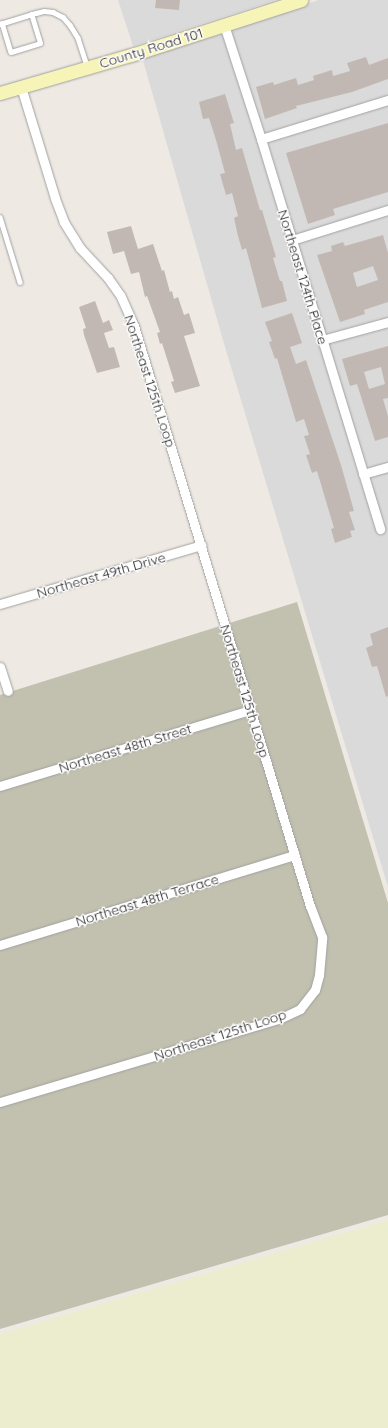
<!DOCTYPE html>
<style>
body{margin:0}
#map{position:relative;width:388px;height:1428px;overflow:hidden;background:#eee9e3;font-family:Quicksand,sans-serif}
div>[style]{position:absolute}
.residential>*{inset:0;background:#dbdada}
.construction>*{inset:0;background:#c2c0af}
.farmland>*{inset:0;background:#ececcf}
.building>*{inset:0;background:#c2b8b3}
.roads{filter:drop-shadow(0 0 1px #a1a1a1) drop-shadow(0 0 1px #a1a1a1)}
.lane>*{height:4.5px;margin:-2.25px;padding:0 2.25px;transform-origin:2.25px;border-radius:2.25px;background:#fff}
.street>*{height:9px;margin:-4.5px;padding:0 4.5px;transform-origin:4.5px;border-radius:4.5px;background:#fff}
.secondary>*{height:13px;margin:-6.5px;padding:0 6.5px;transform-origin:6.5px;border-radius:6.5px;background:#f7f4b8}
span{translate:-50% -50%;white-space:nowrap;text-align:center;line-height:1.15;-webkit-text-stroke:3px #fff;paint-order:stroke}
.street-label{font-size:14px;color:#1d1d1d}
</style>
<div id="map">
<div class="residential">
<i style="clip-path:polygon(118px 0,276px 0,133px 46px)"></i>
<i style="clip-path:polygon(319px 0,388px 0,388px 887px,225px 347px,142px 57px)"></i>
</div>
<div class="construction">
<i style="clip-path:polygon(297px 602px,388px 903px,388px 1215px,0 1329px,0 695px)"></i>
</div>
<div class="farmland">
<i style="clip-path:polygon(388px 1220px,388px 1428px,0 1428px,0 1334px)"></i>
</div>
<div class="building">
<i style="clip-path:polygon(156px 0,180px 0,179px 10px,155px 8px)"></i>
<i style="clip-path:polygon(366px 57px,369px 65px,388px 58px,388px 79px,352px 92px,296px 106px,297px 108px,265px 119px,256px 87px,273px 82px,274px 85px,296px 78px,298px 85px,314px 80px,313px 76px,332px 70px,333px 76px,350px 71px,347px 63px)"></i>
<i style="clip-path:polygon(225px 94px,234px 123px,230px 124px,236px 150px,242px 148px,260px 210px,262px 210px,276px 257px,273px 258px,280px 281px,282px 281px,287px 301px,262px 308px,246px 248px,242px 250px,238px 236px,234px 218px,238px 216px,232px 193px,226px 195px,220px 174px,225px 173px,216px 140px,209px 118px,203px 119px,199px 102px)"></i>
<i style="clip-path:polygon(388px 123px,388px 192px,333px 209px,335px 215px,308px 224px,286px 153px)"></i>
<i style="clip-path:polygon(131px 226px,138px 249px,153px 244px,162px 271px,164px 270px,170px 292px,172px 291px,174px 299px,178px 297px,184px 315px,189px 313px,195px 333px,184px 336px,200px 386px,175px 393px,171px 382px,174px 381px,162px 343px,160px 344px,157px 333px,160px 332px,147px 296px,145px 297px,139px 272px,131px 274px,124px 251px,113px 254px,107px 232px)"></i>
<i style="clip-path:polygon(evenodd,383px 235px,388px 253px,388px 302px,364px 310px,365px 314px,340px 322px,317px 255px,332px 251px,331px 246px,343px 242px,345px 246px,383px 235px,373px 266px,378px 280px,357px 287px,353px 273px,373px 266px)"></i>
<i style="clip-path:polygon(95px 301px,103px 323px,109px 320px,113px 330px,104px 333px,109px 348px,114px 347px,120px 367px,97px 373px,84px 335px,83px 329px,86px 328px,79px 307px)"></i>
<i style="clip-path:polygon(292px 313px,302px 343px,290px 347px,296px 364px,306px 360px,341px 465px,354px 511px,349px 512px,355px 530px,350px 531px,352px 537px,335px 543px,331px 529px,334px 528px,317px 471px,312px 473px,306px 455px,310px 454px,304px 436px,309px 435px,304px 419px,296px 422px,277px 358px,275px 359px,269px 342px,272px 341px,265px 322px)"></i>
<i style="clip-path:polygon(evenodd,388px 346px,388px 398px,383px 399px,388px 416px,388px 437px,375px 441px,357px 384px,350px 386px,342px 359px,388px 346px,381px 367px,385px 384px,369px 389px,364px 372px,381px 367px)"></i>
<i style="clip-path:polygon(388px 627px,388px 696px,386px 697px,377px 666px,372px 667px,366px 648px,373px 645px,370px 634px)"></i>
</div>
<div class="roads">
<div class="lane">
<i style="left:2px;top:23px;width:30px;rotate:73deg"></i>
<i style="left:11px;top:52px;width:30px;rotate:-17deg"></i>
<i style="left:40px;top:43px;width:30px;rotate:-107deg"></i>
<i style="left:0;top:24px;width:38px;rotate:-17deg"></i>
<i style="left:36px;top:13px;width:8px;rotate:-14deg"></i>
<i style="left:44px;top:11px;width:9px;rotate:6deg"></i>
<i style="left:53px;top:12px;width:11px;rotate:27deg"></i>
<i style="left:63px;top:17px;width:11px;rotate:49deg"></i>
<i style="left:70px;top:25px;width:15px;rotate:58deg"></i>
<i style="left:78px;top:38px;width:29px;rotate:72deg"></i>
<i style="left:0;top:217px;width:68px;rotate:72.9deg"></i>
</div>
<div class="street">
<i style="left:224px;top:25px;width:120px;rotate:72deg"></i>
<i style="left:261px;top:139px;width:408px;rotate:73deg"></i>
<i style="left:261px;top:139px;width:133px;rotate:-17.1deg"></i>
<i style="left:292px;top:240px;width:101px;rotate:-17.4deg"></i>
<i style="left:322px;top:340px;width:68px;rotate:-15.3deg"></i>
<i style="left:363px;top:474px;width:26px;rotate:-16deg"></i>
<i style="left:0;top:604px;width:210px;rotate:-16.3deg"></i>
<i style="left:0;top:667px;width:25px;rotate:72deg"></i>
<i style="left:0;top:786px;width:261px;rotate:-16.9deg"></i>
<i style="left:0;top:945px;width:308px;rotate:-17deg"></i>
<i style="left:0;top:1102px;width:293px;rotate:-16.6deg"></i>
<i style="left:281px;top:1018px;width:21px;rotate:-25deg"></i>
<i style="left:300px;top:1009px;width:24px;rotate:-52deg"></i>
<i style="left:315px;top:990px;width:16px;rotate:-75deg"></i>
<i style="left:319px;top:975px;width:38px;rotate:-85deg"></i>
<i style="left:322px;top:937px;width:33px;rotate:-111deg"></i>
<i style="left:310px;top:906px;width:606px;rotate:-106.88deg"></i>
<i style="left:134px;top:326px;width:34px;rotate:-114deg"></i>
<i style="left:120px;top:295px;width:21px;rotate:-125deg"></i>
<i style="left:108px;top:278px;width:41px;rotate:-133deg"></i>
<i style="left:80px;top:248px;width:31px;rotate:-122deg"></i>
<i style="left:64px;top:222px;width:26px;rotate:-111deg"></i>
<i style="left:55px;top:198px;width:116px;rotate:-107deg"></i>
</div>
<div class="secondary">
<i style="left:0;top:93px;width:136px;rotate:-16.2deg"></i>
<i style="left:131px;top:55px;width:179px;rotate:-17.9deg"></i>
</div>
</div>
<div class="street-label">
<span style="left:151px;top:48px;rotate:-17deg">County Road 101</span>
<span style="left:303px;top:277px;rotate:73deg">Northeast 124th Place</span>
<span style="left:150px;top:381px;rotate:72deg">Northeast 125th Loop</span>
<span style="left:101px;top:575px;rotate:-16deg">Northeast 49th Drive</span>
<span style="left:245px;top:691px;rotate:73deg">Northeast 125th Loop</span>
<span style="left:125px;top:748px;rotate:-17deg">Northeast 48th Street</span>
<span style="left:147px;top:900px;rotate:-17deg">Northeast 48th Terrace</span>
<span style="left:220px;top:1035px;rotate:-18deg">Northeast 125th Loop</span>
</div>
</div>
